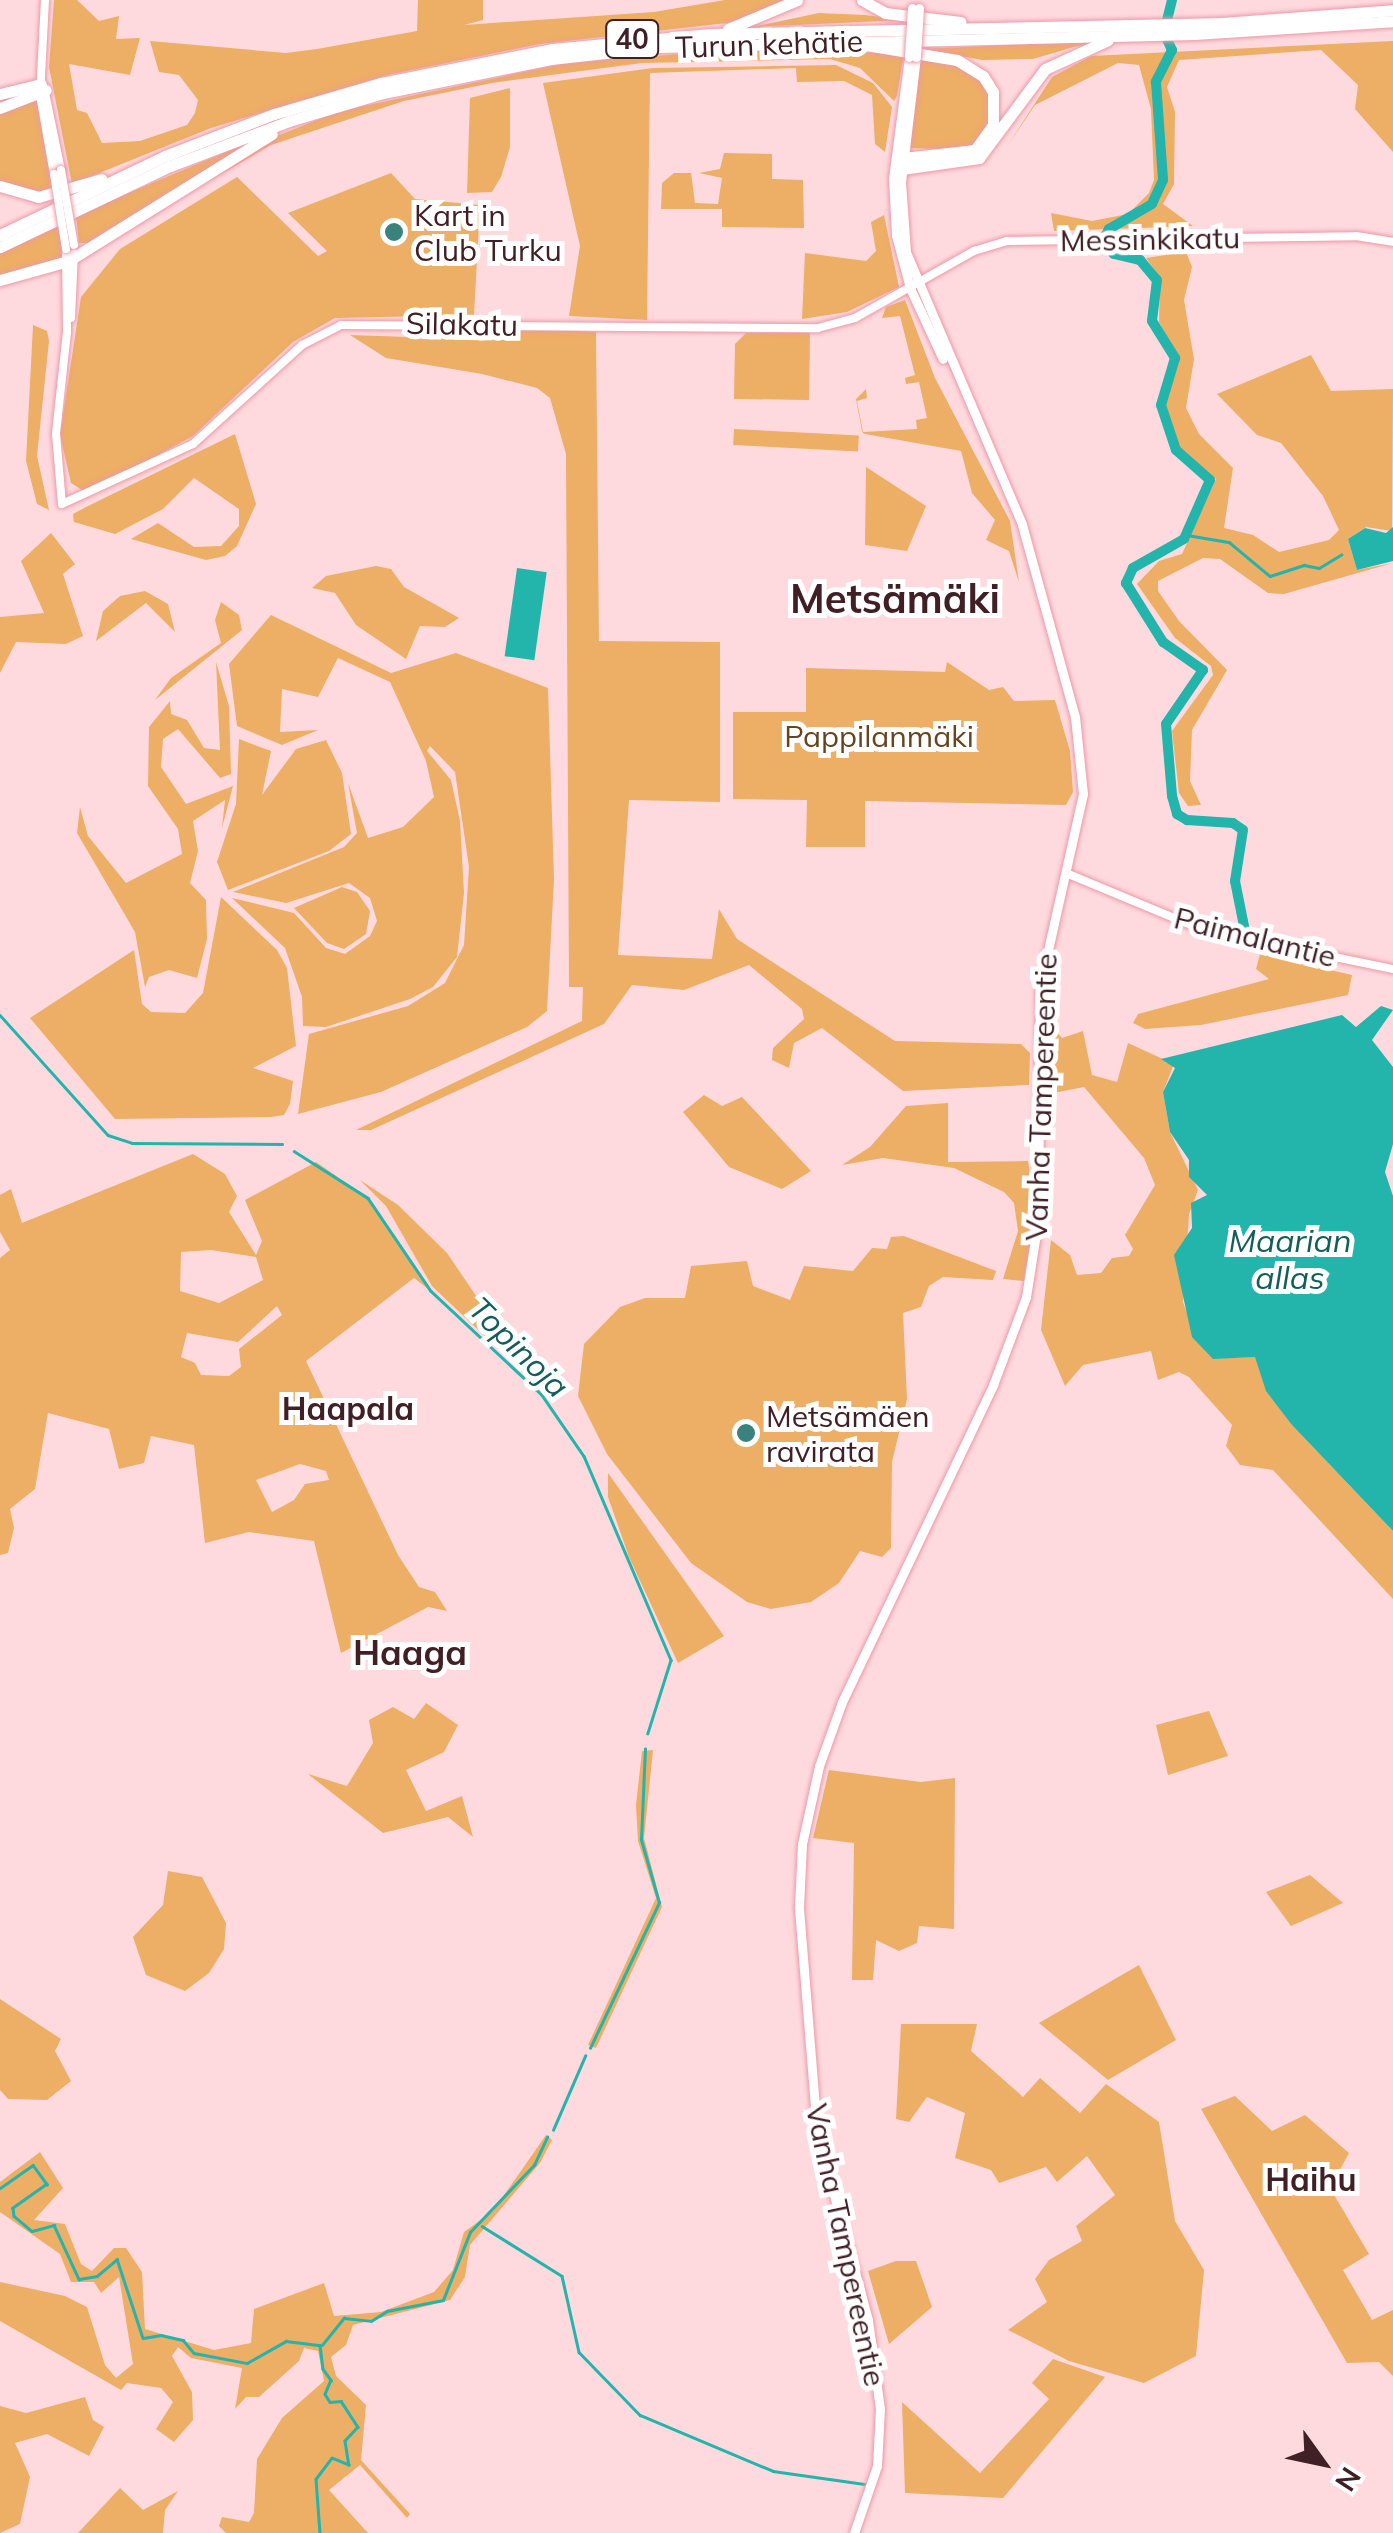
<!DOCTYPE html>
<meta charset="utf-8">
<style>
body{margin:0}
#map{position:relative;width:1393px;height:2533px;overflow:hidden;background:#fedadf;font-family:Mulish,sans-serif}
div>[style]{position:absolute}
.green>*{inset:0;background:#edae65;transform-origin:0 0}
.water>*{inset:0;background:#23b4ac;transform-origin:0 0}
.stream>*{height:2.5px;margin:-1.25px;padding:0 1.25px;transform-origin:1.25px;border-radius:1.25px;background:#23b4ac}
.river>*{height:10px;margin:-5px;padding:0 5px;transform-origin:5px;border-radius:5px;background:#23b4ac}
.roads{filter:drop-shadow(0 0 2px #ec99a6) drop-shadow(0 0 2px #ec99a6)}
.tertiary>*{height:8px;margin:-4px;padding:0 4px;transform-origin:4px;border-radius:4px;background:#fff}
.secondary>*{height:9px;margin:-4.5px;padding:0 4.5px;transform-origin:4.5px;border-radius:4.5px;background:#fff}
.trunk>*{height:11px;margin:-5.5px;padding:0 5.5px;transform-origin:5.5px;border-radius:5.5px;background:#fff}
.bridges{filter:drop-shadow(0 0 2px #ec99a6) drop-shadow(0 0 2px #ec99a6)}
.tertiary-bridge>*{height:8px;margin:-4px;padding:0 4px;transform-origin:4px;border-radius:4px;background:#fff}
.secondary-bridge>*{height:9px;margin:-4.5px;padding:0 4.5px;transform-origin:4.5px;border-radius:4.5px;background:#fff}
.dots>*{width:28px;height:28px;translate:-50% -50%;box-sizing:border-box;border:5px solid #fff;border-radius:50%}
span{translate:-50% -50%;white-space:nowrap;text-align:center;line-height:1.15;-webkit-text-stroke:10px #fff;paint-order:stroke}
.shield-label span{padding:2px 8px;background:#fff;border:2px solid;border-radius:8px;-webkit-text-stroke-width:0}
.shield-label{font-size:28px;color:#402025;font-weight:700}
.street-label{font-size:30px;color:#402025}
.poi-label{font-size:30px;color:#402025}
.left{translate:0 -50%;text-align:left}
.park-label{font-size:30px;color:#65451f}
.water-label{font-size:32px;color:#145e5a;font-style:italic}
.neighbourhood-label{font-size:32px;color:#402025;font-weight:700}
.quarter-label{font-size:35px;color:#402025;font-weight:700}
.district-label{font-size:40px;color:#402025;font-weight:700}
.north{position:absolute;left:1273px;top:2413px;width:100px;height:100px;-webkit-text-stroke:8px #fff;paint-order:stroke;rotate:123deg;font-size:28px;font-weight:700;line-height:40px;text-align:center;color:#402025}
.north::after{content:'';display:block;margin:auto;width:35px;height:45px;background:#402025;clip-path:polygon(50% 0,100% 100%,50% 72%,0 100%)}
</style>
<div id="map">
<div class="green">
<i style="clip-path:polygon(54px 0,77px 0,99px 21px,119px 16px,116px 39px,140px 38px,130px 75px,69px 64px,77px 110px,87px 113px,102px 143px,140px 141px,187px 125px,195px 113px,198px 100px,179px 75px,159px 72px,150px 41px,286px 53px,317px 49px,417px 31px,418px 0,483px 0,483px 20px,464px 25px,654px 12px,725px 0,792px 0,745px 21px,540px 44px,388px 75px,211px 128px,72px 184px,49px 67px)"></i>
<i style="clip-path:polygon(819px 13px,865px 15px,906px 20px,752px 27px)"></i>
<i style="clip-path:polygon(1094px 41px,1033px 59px,982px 60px,922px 49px)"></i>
<i style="clip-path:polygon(1393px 41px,1393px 152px,1355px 109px,1358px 85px,1321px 50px,1179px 60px,1167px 87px,1175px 112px,1174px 184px,1163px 204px,1193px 226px,1054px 231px,1051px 213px,1092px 221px,1128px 214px,1149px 193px,1154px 180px,1151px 109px,1139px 65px,1118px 63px,1035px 105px,1006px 148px,1052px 77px,1091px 56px)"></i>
<i style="clip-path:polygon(764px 48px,904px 54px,897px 96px,894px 101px,860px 68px,830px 59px,642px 63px,492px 83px,404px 101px,271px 145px,126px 229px,264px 141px,340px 111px,571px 62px)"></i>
<i style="clip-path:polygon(921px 55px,969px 67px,989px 88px,993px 116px,969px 150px,910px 148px)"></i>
<i style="clip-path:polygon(836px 65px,873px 83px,892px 107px,885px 152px,875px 144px,872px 95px,844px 81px,797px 82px,796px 68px,650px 73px,647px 320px,569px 316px,580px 246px,543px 83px,653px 68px)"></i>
<i style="clip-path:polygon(510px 88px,510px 147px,501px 177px,492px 192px,467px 193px,470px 98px)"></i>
<i style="clip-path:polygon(32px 100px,39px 104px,54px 191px,38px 193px,0 182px,0 113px)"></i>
<i style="clip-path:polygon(257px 139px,92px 243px,79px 243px,76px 215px)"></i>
<i style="clip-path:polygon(724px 153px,772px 154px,772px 179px,803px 180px,804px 228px,722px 227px,722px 209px,661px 209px,662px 183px,674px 173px,691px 173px,695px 203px,718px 204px,722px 178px,699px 173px,720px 169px)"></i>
<i style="clip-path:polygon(391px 173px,415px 199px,480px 205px,474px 315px,335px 318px,293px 342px,193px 436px,87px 493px,71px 483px,60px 435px,81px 297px,120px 249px,237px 177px,318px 256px,327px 251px,288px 213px)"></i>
<i style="clip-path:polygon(884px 215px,899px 287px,847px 312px,802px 319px,805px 253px,866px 261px,876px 251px,871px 222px)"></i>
<i style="clip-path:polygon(59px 225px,65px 259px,0 276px,0 254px)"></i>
<i style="clip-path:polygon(1186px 252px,1192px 267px,1184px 300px,1194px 359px,1186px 408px,1199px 434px,1233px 468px,1224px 528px,1253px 535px,1279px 552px,1329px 540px,1339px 530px,1323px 496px,1281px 443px,1257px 435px,1217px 394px,1311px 355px,1331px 391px,1393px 389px,1392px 531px,1366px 527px,1348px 539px,1357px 570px,1393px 563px,1284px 594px,1268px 593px,1220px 559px,1203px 558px,1158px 581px,1158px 591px,1179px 621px,1227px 670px,1192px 730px,1190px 781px,1201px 805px,1188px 806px,1179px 793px,1172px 731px,1213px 675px,1211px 666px,1175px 638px,1137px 584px,1159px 561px,1182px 554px,1216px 479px,1179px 450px,1164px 399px,1177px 354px,1159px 322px,1160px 277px,1146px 258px)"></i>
<i style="clip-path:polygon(905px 300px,935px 378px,1010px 521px,1019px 582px,1009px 551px,986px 540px,995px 520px,972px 493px,961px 451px,865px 434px,863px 433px,862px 431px,856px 399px,866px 389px,867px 398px,857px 401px,863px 432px,917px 429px,916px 420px,927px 418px,919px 382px,906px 384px,905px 378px,915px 375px,900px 316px,882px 318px,886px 307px)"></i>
<i style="clip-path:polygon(33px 325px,47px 331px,49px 341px,37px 456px,49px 510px,37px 504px,26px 461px)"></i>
<i style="clip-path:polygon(491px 326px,596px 332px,599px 641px,720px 642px,720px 802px,629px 800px,618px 955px,712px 959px,719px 909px,737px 939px,895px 1041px,1021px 1044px,1030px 1053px,1029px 1085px,903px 1091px,822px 1028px,794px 1043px,789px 1068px,772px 1060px,773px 1048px,804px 1019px,802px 1009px,749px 965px,684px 990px,632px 985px,604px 1024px,371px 1130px,356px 1130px,582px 1021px,583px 987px,569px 987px,566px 454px,550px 398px,537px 388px,482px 374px,386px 358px,350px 335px,466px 339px)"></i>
<i style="clip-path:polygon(746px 333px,810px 333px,809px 400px,734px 399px,735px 344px)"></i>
<i style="left:734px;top:429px;width:125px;height:16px;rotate:3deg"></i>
<i style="clip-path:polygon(235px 434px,256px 504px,237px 546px,225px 556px,206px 560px,131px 539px,158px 523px,194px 547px,221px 546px,239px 526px,239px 509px,194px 478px,163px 509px,115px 534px,74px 522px,73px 514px,86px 507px)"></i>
<i style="clip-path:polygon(866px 467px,926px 506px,907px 551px,865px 545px)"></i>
<i style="clip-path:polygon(51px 533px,75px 564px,63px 574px,83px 636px,66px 644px,16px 642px,0 673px,0 617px,44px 613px,21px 561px)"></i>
<i style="clip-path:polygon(376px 566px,391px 569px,404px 587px,459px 618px,445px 627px,420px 626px,406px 659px,356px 625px,335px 593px,312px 588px,326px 576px)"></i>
<i style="clip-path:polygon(145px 591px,168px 604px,175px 632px,146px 603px,96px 641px,103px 611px,120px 596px)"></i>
<i style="clip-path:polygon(221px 602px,239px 615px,242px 630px,155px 700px,171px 678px,221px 643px,215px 620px)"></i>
<i style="clip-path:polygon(271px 615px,391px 673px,456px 653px,548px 688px,554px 879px,547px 1011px,527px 1027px,381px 1092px,298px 1114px,309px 1034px,408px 1006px,445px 983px,464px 945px,469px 867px,455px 772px,430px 746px,427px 751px,451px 780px,460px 821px,464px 893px,457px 957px,433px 987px,410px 999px,326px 1027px,303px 1026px,302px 997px,285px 948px,232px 898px,294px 913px,326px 948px,345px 954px,370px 936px,377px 921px,370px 898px,349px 883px,286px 903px,233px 892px,344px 847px,357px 833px,348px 783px,368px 838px,403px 827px,434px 797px,426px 761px,390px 682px,338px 658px,318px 697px,282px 689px,280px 732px,318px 730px,282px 745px,237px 726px,229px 664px)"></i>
<i style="clip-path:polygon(216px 662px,229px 706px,231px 774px,220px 778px,178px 729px,163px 739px,161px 767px,186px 804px,233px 786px,222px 828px,225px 800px,193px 821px,198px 851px,190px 883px,206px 900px,207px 939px,197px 978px,169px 970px,149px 977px,145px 987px,135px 932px,77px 833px,80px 807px,88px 836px,126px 883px,182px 854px,178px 829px,148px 786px,149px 727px,170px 701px,171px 714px,187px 720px,204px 748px,220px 750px)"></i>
<i style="clip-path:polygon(947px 662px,989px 690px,1003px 687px,1014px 701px,1055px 700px,1070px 751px,1073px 792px,1066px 805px,865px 801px,865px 847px,806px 847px,807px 800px,733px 799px,733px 712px,806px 712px,806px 668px,945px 672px)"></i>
<i style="clip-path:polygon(239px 739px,271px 751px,262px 795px,296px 749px,326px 740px,342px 773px,351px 834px,329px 851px,228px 890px,217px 862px,236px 804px)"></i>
<i style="clip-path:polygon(342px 887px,357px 892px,370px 911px,366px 934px,344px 949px,327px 943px,294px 908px)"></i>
<i style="clip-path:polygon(221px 897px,277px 950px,287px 968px,296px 1046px,253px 1068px,293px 1081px,290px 1104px,284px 1115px,271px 1117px,115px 1119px,30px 1018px,134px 950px,142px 1004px,151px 1012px,185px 1013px,203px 993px)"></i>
<i style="clip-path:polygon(1260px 954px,1352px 975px,1348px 995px,1201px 1025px,1145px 1029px,1133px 1023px,1138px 1014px,1269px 979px,1256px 969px)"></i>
<i style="clip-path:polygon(1050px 1024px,1062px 1038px,1083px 1031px,1092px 1075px,1117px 1082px,1128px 1043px,1174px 1064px,1163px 1092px,1170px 1132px,1198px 1190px,1189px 1214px,1183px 1302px,1193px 1330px,1225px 1358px,1255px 1357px,1292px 1425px,1393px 1531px,1393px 1599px,1273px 1470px,1240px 1465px,1226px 1446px,1232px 1425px,1189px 1377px,1179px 1372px,1158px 1380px,1151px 1351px,1083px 1365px,1065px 1386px,1041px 1330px,1051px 1240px,1070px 1255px,1077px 1275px,1101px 1273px,1112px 1258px,1129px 1256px,1133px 1249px,1125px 1235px,1155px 1185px,1144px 1158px,1084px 1087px,1043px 1095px,1043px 1042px)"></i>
<i style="clip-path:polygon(704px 1095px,722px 1106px,742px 1097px,811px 1171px,782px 1189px,729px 1167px,683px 1112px)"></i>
<i style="clip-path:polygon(948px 1103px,948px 1162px,1028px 1161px,1035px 1212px,1024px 1281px,1003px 1279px,1018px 1231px,1014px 1203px,1004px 1192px,954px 1168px,883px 1158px,842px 1165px,870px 1147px,906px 1106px)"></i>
<i style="clip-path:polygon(evenodd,193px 1154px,225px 1174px,237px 1196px,229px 1212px,256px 1255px,262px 1241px,245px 1200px,316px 1162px,368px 1198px,431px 1291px,414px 1278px,306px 1361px,398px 1555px,419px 1587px,435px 1592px,447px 1611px,428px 1607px,341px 1653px,314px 1541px,249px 1532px,205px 1543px,194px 1445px,151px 1436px,144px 1463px,119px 1469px,109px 1429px,48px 1413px,35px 1489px,10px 1509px,14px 1528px,8px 1553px,0 1555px,0 1258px,10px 1250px,0 1232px,0 1195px,11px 1189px,22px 1223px,193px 1154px,211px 1250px,256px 1257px,263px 1280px,219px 1303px,180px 1291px,181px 1252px,211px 1250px,193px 1154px,277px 1306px,282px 1315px,239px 1349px,241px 1367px,229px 1376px,201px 1375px,195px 1363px,181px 1357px,187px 1333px,238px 1342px,277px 1306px,193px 1154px,300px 1464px,326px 1471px,329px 1480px,305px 1484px,294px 1500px,272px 1512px,256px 1480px,300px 1464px)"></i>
<i style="clip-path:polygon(360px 1180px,398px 1205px,447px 1253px,538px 1387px,432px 1286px,386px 1206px)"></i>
<i style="clip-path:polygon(904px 1236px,996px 1271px,993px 1280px,943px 1277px,929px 1286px,921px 1307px,903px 1313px,907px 1399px,892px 1462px,891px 1548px,882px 1557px,860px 1551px,839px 1583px,811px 1602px,771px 1609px,747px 1602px,691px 1563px,607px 1454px,578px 1396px,584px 1344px,620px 1307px,645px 1298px,685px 1298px,691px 1266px,747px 1261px,753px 1286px,790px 1300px,804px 1266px,853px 1271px,872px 1248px,887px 1249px,891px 1237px)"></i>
<i style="clip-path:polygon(608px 1473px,724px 1636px,678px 1663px,629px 1557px,608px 1497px)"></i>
<i style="clip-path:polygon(426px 1703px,458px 1725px,444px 1752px,406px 1770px,426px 1811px,462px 1796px,473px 1837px,448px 1817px,383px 1833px,308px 1774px,347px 1786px,373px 1743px,369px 1720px,393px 1707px,414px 1719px)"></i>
<i style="clip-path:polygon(1209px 1711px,1228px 1756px,1168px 1775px,1156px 1725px)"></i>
<i style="clip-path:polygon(653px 1750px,644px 1838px,662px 1907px,596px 2048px,588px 2045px,656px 1898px,638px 1841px,636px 1805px,642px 1751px)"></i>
<i style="clip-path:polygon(829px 1770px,921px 1782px,955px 1778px,954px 1929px,919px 1926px,917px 1943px,899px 1951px,876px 1940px,873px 1980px,852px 1980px,854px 1843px,813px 1838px)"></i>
<i style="clip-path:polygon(168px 1871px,202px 1877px,226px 1923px,224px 1949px,209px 1973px,185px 1991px,146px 1975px,133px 1937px,163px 1905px)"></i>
<i style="clip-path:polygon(1310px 1875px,1343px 1903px,1291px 1926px,1266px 1892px)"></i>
<i style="clip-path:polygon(1139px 1965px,1176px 2040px,1108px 2080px,1039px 2023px)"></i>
<i style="clip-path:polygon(0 1999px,61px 2039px,55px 2051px,71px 2081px,47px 2100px,8px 2099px,0 2090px)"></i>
<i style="clip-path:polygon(901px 2024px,977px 2024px,971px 2051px,1023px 2097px,1040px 2078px,1080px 2113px,1106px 2084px,1159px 2122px,1175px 2221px,1204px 2270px,1196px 2356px,1144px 2383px,1069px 2361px,1008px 2330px,1047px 2302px,1035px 2279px,1049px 2260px,1082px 2241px,1076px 2226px,1115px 2195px,1087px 2156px,1057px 2182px,1046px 2167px,999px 2183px,991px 2170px,955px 2158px,965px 2113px,927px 2097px,909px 2122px,896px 2119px)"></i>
<i style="clip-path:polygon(1235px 2096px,1272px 2131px,1305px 2115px,1349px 2153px,1330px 2188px,1369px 2254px,1343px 2270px,1372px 2320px,1393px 2310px,1393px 2376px,1379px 2362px,1347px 2363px,1201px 2109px)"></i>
<i style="clip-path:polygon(546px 2135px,552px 2140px,540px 2163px,470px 2245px,465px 2277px,450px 2300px,353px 2325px,346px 2345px,331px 2357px,336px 2376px,366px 2405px,361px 2460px,410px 2514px,407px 2518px,360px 2465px,329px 2490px,368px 2533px,226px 2533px,219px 2526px,222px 2517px,249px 2522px,254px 2513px,257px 2459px,282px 2418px,324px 2381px,318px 2351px,304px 2348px,299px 2361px,259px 2397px,246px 2397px,235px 2409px,242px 2368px,191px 2358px,178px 2347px,172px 2356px,192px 2392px,193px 2420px,174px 2442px,156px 2429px,173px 2402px,161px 2388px,127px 2383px,121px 2390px,0 2321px,0 2282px,65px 2296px,87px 2307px,105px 2365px,116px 2378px,133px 2364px,119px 2277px,101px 2293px,94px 2282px,71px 2282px,60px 2254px,0 2212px,0 2182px,40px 2152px,63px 2188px,34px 2220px,65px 2224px,81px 2264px,92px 2271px,114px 2248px,126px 2248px,142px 2272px,145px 2329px,214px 2350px,251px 2343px,254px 2309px,324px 2283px,334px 2316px,381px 2312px,434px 2292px,453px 2270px,464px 2232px,493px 2211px)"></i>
<i style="clip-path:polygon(896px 2261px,916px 2261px,932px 2307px,889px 2344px,868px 2271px)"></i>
<i style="clip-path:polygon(1053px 2359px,1105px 2377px,1003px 2498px,905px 2493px,902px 2402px,980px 2473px,1049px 2399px,1032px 2383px)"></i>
<i style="clip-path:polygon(85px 2397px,93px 2420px,104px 2427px,89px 2456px,47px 2434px,15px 2443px,30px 2477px,20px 2524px,0 2533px,0 2406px,26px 2413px)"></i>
<i style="clip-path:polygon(120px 2488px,143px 2510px,178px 2491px,165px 2510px,163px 2533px,78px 2533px)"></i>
</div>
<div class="water">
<i style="clip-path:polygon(1393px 527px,1393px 561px,1357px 570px,1348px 539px,1365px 528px,1386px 533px)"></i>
<i style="left:517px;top:568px;width:30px;height:89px;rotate:8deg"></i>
<i style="clip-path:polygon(1381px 1006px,1393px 1010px,1372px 1040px,1393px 1067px,1393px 1144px,1385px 1172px,1393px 1196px,1393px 1531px,1292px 1425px,1266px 1391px,1255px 1357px,1213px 1359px,1192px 1337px,1174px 1255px,1192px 1228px,1191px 1203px,1207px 1195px,1189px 1177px,1189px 1160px,1170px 1132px,1163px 1092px,1175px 1068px,1161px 1059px,1342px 1015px,1356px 1027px)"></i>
</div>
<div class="stream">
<i style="left:1187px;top:535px;width:43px;rotate:9.5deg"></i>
<i style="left:1229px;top:542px;width:53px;rotate:39.7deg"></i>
<i style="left:1270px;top:576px;width:36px;rotate:-18deg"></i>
<i style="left:1304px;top:565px;width:15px;rotate:11deg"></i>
<i style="left:1319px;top:568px;width:26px;rotate:-31deg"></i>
<i style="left:0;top:1015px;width:161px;rotate:48deg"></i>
<i style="left:108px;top:1135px;width:25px;rotate:18deg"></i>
<i style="left:132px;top:1143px;width:150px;rotate:0.4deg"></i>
<i style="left:294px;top:1151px;width:88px;rotate:32.4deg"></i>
<i style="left:368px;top:1198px;width:112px;rotate:55.9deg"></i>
<i style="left:431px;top:1291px;width:152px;rotate:43.1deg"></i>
<i style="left:542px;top:1395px;width:74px;rotate:55.5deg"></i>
<i style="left:584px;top:1456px;width:222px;rotate:66.9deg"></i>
<i style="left:671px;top:1660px;width:77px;rotate:107.5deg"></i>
<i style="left:590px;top:2048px;width:161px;rotate:-64.6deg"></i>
<i style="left:659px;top:1903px;width:66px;rotate:-105.9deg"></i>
<i style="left:641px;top:1840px;width:91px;rotate:-87.5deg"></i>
<i style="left:553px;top:2130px;width:81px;rotate:-66.6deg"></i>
<i style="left:0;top:2188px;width:40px;rotate:-34.9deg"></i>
<i style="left:33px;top:2165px;width:24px;rotate:54deg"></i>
<i style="left:47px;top:2184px;width:42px;rotate:144.8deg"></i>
<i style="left:13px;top:2208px;width:8px;rotate:83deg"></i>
<i style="left:14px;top:2216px;width:23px;rotate:40deg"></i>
<i style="left:32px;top:2231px;width:23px;rotate:-15deg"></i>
<i style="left:54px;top:2225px;width:60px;rotate:65.2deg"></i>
<i style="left:79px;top:2279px;width:18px;rotate:-9deg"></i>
<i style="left:97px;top:2276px;width:26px;rotate:-40deg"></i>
<i style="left:117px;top:2259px;width:83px;rotate:71.8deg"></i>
<i style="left:143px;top:2338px;width:18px;rotate:-9deg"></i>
<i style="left:161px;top:2335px;width:23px;rotate:13deg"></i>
<i style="left:183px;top:2340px;width:17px;rotate:50deg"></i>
<i style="left:194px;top:2353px;width:54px;rotate:10.7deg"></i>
<i style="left:247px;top:2363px;width:45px;rotate:-29.4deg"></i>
<i style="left:286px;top:2341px;width:34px;rotate:7deg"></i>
<i style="left:320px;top:2345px;width:24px;rotate:83deg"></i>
<i style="left:323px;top:2369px;width:14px;rotate:54deg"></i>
<i style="left:331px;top:2380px;width:15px;rotate:113deg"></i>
<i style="left:325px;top:2394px;width:9px;rotate:58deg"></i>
<i style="left:330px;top:2402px;width:11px;rotate:-5deg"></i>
<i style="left:341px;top:2401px;width:31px;rotate:57deg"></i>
<i style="left:358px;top:2427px;width:19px;rotate:133deg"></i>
<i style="left:345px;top:2441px;width:24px;rotate:81deg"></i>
<i style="left:349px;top:2465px;width:18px;rotate:-158deg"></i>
<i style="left:332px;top:2458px;width:26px;rotate:127deg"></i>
<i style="left:316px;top:2479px;width:54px;rotate:85.8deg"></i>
<i style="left:482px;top:2226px;width:94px;rotate:32deg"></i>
<i style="left:562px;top:2276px;width:78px;rotate:77.4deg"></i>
<i style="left:579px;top:2352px;width:88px;rotate:45.9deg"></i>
<i style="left:640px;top:2415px;width:144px;rotate:22.8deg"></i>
<i style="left:773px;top:2471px;width:92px;rotate:8.1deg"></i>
<i style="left:322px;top:2345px;width:35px;rotate:-51deg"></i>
<i style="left:344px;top:2318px;width:27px;rotate:6deg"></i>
<i style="left:371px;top:2321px;width:19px;rotate:-32deg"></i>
<i style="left:387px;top:2311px;width:57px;rotate:-11.1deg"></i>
<i style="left:443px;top:2300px;width:73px;rotate:-68.3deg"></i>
<i style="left:470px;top:2232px;width:93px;rotate:-46.3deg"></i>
<i style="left:534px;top:2165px;width:31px;rotate:-65deg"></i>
</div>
<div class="river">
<i style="left:1172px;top:0;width:34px;rotate:104deg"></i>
<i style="left:1164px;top:33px;width:19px;rotate:65deg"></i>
<i style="left:1172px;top:50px;width:36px;rotate:117deg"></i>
<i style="left:1156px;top:82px;width:98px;rotate:85.9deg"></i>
<i style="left:1163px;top:180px;width:26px;rotate:115deg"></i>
<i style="left:1152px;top:204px;width:50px;rotate:149.8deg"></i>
<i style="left:1109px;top:229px;width:15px;rotate:118deg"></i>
<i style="left:1102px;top:242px;width:17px;rotate:45deg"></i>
<i style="left:1114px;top:254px;width:27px;rotate:13deg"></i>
<i style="left:1140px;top:260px;width:26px;rotate:50deg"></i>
<i style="left:1157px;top:280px;width:41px;rotate:97deg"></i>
<i style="left:1152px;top:321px;width:44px;rotate:58.1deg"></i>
<i style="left:1175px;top:358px;width:49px;rotate:106.6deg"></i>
<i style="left:1161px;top:405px;width:47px;rotate:71.6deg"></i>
<i style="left:1176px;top:450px;width:45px;rotate:41.4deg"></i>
<i style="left:1210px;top:480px;width:64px;rotate:113.8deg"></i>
<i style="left:1184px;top:539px;width:59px;rotate:150.4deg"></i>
<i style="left:1133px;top:568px;width:17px;rotate:115deg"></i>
<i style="left:1126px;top:583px;width:70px;rotate:57.9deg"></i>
<i style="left:1163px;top:642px;width:49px;rotate:35deg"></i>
<i style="left:1203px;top:670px;width:65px;rotate:124.4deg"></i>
<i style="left:1166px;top:724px;width:72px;rotate:85.2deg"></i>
<i style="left:1172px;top:796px;width:19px;rotate:74deg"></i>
<i style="left:1177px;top:814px;width:12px;rotate:31deg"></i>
<i style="left:1187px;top:820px;width:46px;rotate:3.7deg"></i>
<i style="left:1233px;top:823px;width:12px;rotate:35deg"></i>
<i style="left:1243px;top:830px;width:52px;rotate:98.9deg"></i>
<i style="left:1235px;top:881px;width:51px;rotate:78.7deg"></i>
</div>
<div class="roads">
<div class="tertiary">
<i style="left:45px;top:0;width:95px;rotate:93deg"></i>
<i style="left:40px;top:95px;width:80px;rotate:80deg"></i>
<i style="left:44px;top:88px;width:84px;rotate:78.3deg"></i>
<i style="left:66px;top:249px;width:83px;rotate:89.3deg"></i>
<i style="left:67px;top:332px;width:103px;rotate:96.2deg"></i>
<i style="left:56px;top:434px;width:70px;rotate:85.1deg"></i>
<i style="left:62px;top:504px;width:144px;rotate:-24.6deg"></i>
<i style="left:193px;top:444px;width:147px;rotate:-42.2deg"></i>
<i style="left:302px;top:345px;width:44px;rotate:-27.1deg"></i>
<i style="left:341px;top:325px;width:477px;rotate:0.4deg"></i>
<i style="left:818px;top:328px;width:38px;rotate:-15deg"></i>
<i style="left:855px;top:318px;width:137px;rotate:-29.4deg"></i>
<i style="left:974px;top:251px;width:34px;rotate:-17deg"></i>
<i style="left:1007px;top:241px;width:349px;rotate:-0.8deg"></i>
<i style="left:1356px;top:236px;width:37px;rotate:9deg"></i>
<i style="left:71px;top:318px;width:65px;rotate:-87.4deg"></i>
<i style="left:1066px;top:873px;width:148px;rotate:22.6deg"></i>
<i style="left:1203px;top:930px;width:194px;rotate:11.6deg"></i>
</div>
<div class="secondary">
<i style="left:909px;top:57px;width:122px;rotate:97.5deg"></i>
<i style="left:893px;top:178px;width:57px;rotate:87deg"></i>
<i style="left:896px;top:235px;width:55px;rotate:75.2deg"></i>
<i style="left:910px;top:288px;width:78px;rotate:65.1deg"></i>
<i style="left:854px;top:2533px;width:71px;rotate:-71.1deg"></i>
<i style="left:877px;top:2466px;width:57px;rotate:-87deg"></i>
<i style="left:880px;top:2409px;width:90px;rotate:-97.7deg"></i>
<i style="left:868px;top:2320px;width:195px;rotate:-105.2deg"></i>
<i style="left:817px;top:2132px;width:226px;rotate:-94.6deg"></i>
<i style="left:799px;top:1907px;width:63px;rotate:-87.3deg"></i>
<i style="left:802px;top:1844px;width:80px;rotate:-77.7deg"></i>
<i style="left:819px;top:1766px;width:68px;rotate:-70.2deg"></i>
<i style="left:842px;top:1702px;width:351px;rotate:-64.5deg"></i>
<i style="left:993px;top:1385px;width:94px;rotate:-69.4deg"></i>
<i style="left:1026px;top:1297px;width:78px;rotate:-81.1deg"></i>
<i style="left:1038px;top:1220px;width:234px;rotate:-89.5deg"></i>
<i style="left:1040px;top:986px;width:197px;rotate:-77.4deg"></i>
<i style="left:1083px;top:794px;width:77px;rotate:-95.9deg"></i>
<i style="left:1075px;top:717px;width:200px;rotate:-105.4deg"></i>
<i style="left:1022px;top:524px;width:296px;rotate:-113.1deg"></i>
<i style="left:906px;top:252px;width:70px;rotate:-94.1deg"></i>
<i style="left:901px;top:182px;width:126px;rotate:-83.2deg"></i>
</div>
<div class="trunk">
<i style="left:862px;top:0;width:26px;rotate:29deg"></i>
<i style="left:885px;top:13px;width:76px;rotate:6.8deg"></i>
<i style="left:728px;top:29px;width:75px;rotate:-22.8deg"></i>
<i style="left:866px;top:45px;width:92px;rotate:9.4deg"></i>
<i style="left:957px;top:60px;width:31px;rotate:32deg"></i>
<i style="left:983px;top:76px;width:19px;rotate:58deg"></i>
<i style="left:993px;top:92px;width:33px;rotate:90deg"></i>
<i style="left:993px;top:125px;width:31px;rotate:126deg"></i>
<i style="left:975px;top:150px;width:72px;rotate:173.7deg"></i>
<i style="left:0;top:94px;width:42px;rotate:-13.7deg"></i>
<i style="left:0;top:108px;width:49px;rotate:-21.4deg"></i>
<i style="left:902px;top:169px;width:78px;rotate:-8.1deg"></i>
<i style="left:979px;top:158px;width:111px;rotate:-53.4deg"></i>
<i style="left:1045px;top:69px;width:69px;rotate:-24.7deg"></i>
<i style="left:0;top:186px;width:40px;rotate:16deg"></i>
<i style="left:38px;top:197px;width:66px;rotate:-15.7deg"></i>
<i style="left:0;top:235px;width:183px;rotate:-25.6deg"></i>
<i style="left:165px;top:156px;width:117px;rotate:-21.1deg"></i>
<i style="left:274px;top:114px;width:111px;rotate:-16.2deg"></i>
<i style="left:381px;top:83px;width:175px;rotate:-11.2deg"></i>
<i style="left:553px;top:49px;width:157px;rotate:-5.5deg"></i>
<i style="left:709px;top:34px;width:513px;rotate:-1.23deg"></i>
<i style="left:1222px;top:23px;width:171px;rotate:-4.3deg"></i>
<i style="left:0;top:247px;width:188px;rotate:-25.5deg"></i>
<i style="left:170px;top:166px;width:127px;rotate:-20.7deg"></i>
<i style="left:289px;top:121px;width:98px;rotate:-16.6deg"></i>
<i style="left:383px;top:93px;width:171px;rotate:-11.4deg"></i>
<i style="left:551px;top:59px;width:109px;rotate:-6.3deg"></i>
<i style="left:659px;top:47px;width:535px;rotate:-1.39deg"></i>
<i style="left:1194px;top:34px;width:199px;rotate:-3.7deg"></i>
<i style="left:0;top:280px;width:71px;rotate:-15.6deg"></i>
<i style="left:68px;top:261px;width:240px;rotate:-31.9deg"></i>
</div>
</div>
<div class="bridges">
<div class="tertiary-bridge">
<i style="left:61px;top:170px;width:76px;rotate:80.2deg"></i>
<i style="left:54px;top:174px;width:76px;rotate:80.9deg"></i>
</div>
<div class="secondary-bridge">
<i style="left:909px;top:57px;width:49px;rotate:-86.5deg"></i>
<i style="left:916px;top:57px;width:49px;rotate:-86.5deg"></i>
</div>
</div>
<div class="dots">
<i style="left:394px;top:232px;background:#3a827d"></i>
<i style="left:746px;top:1433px;background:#3a827d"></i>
</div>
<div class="shield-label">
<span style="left:632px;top:39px">40</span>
</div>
<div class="street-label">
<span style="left:769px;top:44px;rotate:-2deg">Turun kehätie</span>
<span style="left:1150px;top:239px;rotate:-1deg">Messinkikatu</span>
<span style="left:462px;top:324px;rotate:1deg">Silakatu</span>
<span style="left:1255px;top:937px;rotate:14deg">Paimalantie</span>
<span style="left:1041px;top:1097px;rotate:-88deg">Vanha Tampereentie</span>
<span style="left:846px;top:2245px;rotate:78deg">Vanha Tampereentie</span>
</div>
<div class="poi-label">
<span class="left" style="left:414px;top:232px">Kart in<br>Club Turku</span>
<span class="left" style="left:766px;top:1433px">Metsämäen<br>ravirata</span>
</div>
<div class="park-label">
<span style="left:879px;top:736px">Pappilanmäki</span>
</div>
<div class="water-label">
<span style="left:1290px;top:1259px">Maarian<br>allas</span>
<span style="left:519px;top:1347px;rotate:45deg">Topinoja</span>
</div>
<div class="neighbourhood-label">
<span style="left:348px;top:1408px">Haapala</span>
<span style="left:1311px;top:2179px">Haihu</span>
</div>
<div class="quarter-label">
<span style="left:410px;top:1652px">Haaga</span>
</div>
<div class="district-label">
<span style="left:895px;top:598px">Metsämäki</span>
</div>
<div class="north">N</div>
</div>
